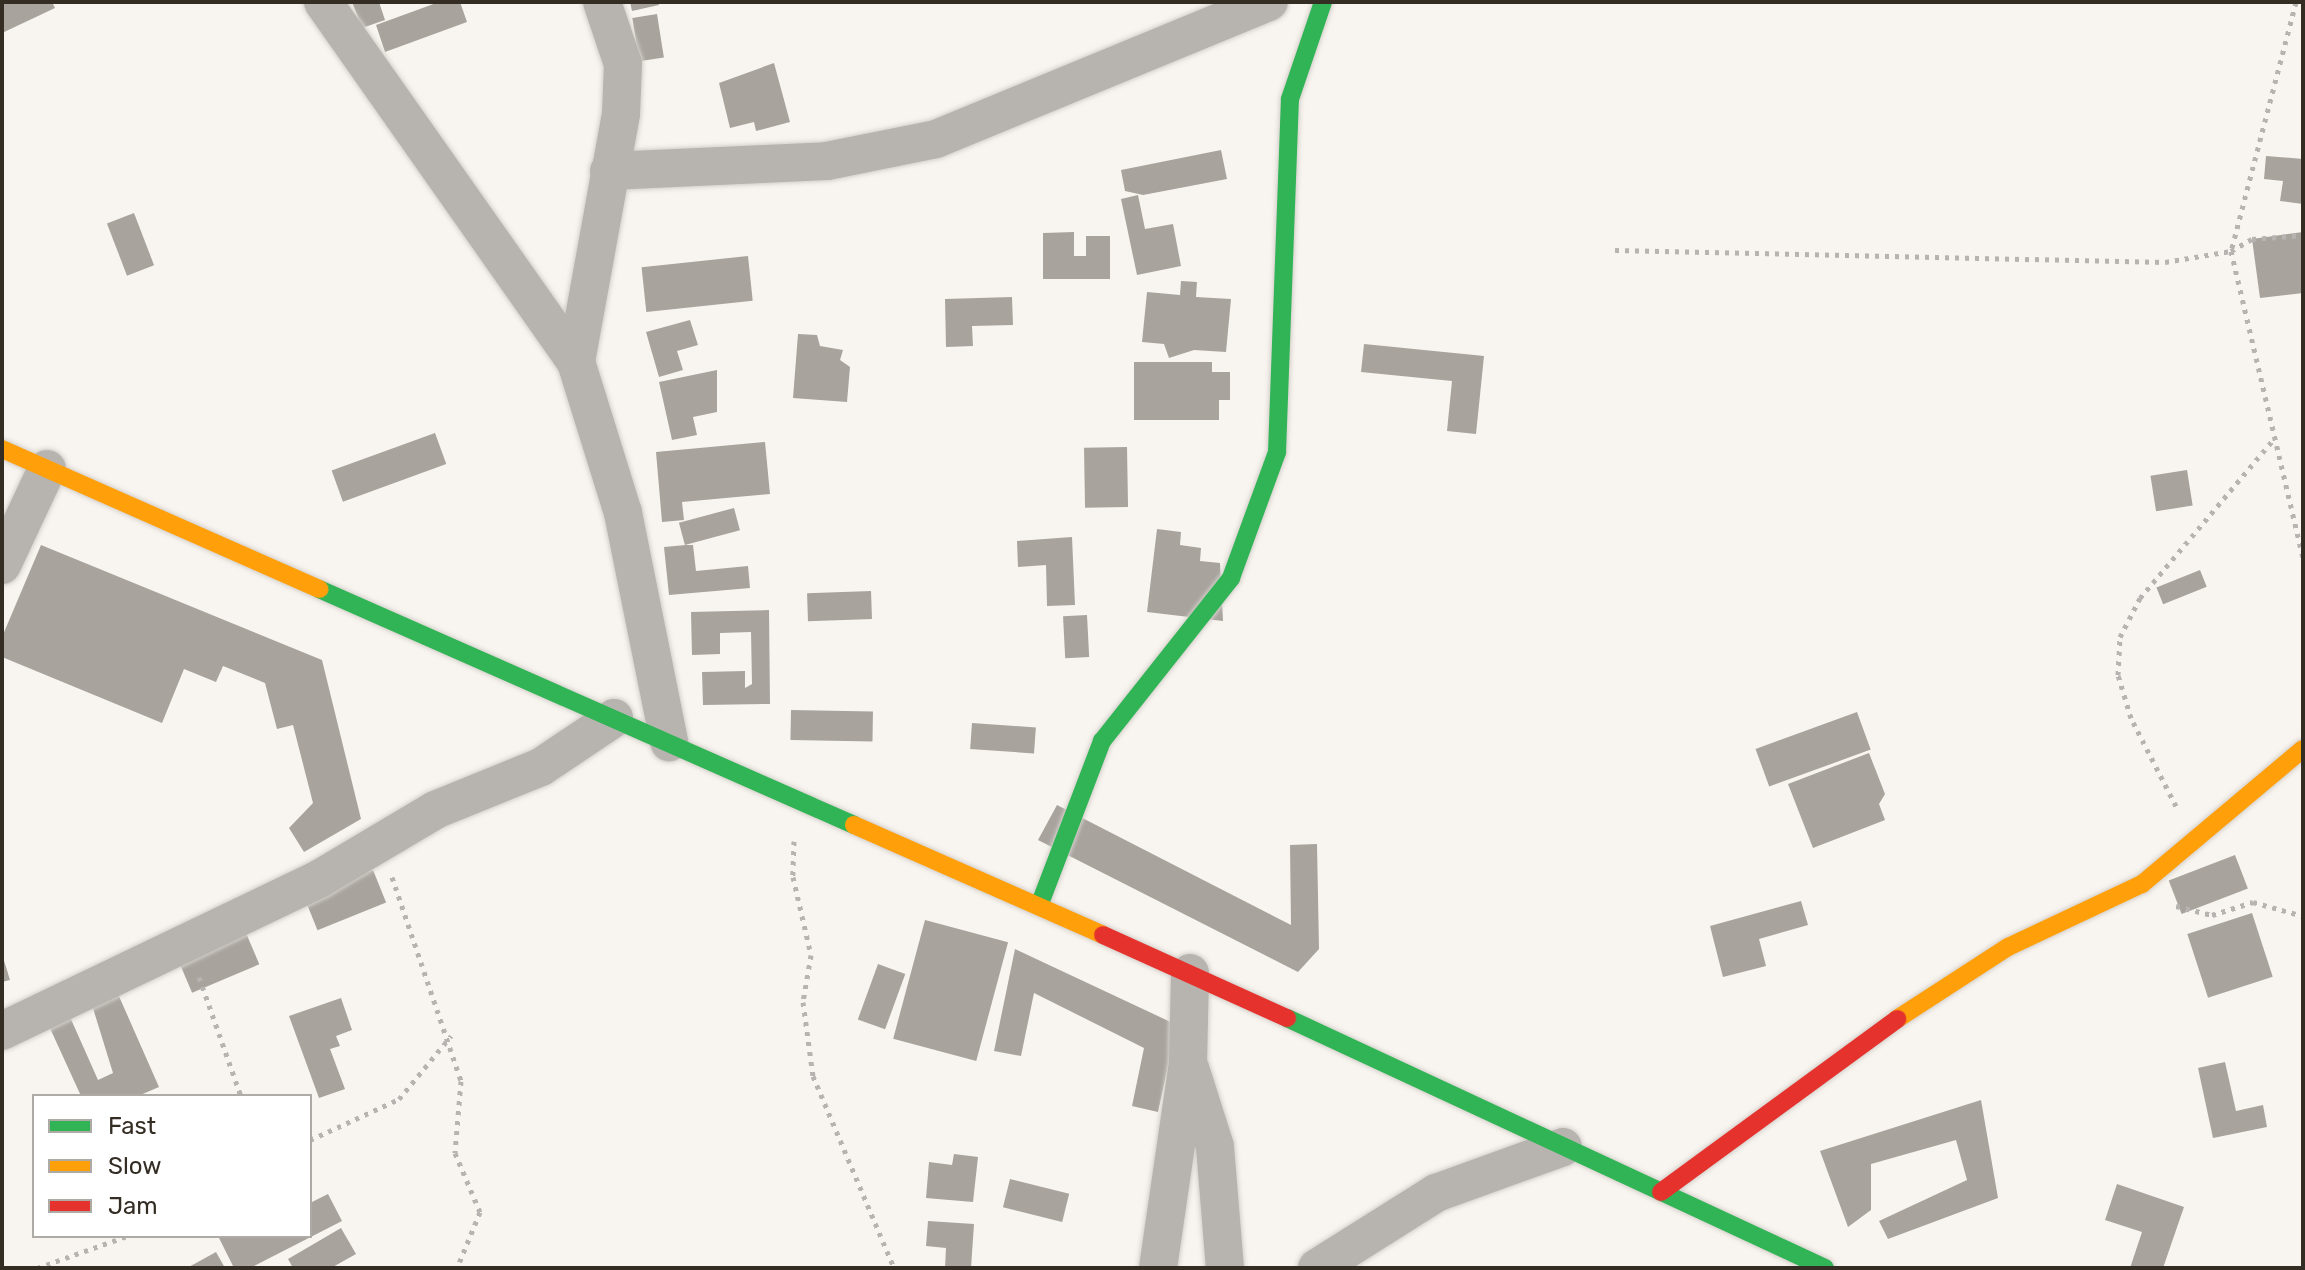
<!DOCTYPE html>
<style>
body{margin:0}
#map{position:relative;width:2305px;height:1270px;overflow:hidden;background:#f8f4ef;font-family:Rubik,sans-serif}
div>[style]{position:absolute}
.building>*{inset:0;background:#a8a39d;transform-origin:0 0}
.path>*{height:5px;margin-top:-2.5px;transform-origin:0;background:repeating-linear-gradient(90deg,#b7b3b1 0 4px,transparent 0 10px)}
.roads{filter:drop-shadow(0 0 2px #d4d0cb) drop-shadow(0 0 2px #d4d0cb)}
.street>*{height:38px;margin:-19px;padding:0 19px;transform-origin:19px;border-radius:19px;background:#b7b3af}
.fast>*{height:18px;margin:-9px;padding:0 9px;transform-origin:9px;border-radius:9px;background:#30b455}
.slow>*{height:18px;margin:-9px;padding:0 9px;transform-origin:9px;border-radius:9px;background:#ff9f0a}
.jam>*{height:18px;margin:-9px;padding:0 9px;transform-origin:9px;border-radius:9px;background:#e5322d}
span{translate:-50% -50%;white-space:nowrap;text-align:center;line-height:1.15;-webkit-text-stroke:8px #fff;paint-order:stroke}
.frame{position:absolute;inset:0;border:4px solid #342d24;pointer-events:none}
.legend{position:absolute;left:32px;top:1094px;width:280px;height:144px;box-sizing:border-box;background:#fff;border:2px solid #aeaba7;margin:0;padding:10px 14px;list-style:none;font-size:24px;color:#342d24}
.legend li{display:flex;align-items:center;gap:16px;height:40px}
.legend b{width:40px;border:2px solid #aeaba7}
</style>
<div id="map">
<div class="building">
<i style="clip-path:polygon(2px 2px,52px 2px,55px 8px,2px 33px)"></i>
<i style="clip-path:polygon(352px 2px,379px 2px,385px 20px,362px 28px)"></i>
<i style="clip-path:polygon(439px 2px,460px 2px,467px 22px,385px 52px,376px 25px)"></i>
<i style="clip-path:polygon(630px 2px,658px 2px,659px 5px,632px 11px)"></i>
<i style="left:657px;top:14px;width:44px;height:25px;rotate:81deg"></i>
<i style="clip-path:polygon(774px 63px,790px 122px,756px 131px,754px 122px,730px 128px,719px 83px)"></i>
<i style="clip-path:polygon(1221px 150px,1227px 179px,1143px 195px,1125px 191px,1121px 170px)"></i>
<i style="clip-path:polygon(2266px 156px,2303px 159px,2303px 204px,2280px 201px,2283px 181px,2264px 179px)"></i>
<i style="clip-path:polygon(1138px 195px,1145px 229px,1173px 224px,1181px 266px,1137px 275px,1121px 199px)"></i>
<i style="left:134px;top:213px;width:56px;height:29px;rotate:69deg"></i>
<i style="clip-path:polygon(1074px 232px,1074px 256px,1086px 256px,1086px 236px,1110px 236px,1110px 279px,1043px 279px,1043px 233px)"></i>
<i style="clip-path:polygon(2303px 232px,2303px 293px,2260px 298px,2252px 239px)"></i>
<i style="left:748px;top:256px;width:45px;height:107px;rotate:84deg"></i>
<i style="clip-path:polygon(1181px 281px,1197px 282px,1196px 297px,1231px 299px,1226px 352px,1194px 350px,1169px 358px,1164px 344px,1142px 342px,1147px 292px,1180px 295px)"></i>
<i style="clip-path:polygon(1012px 297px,1013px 325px,972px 326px,973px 346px,946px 347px,945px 299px)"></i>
<i style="clip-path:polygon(690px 320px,698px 345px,677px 351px,683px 370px,659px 377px,646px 332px)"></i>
<i style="clip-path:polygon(798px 334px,817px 335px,820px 346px,843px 350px,840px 360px,850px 367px,847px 402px,793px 398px)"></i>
<i style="clip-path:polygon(1364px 344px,1484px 356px,1476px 434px,1447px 431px,1452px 381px,1361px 372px)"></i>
<i style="clip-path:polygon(1134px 362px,1212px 362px,1212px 372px,1230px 372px,1230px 400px,1219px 400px,1219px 420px,1134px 420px)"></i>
<i style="clip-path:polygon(717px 370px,717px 412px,693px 417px,697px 435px,672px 440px,659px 382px)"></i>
<i style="left:435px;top:433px;width:33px;height:110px;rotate:70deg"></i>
<i style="clip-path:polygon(765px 442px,770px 494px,682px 502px,684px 520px,662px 522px,656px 452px)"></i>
<i style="left:1127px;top:447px;width:60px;height:43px;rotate:89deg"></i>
<i style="left:2187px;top:470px;width:36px;height:37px;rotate:81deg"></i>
<i style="left:734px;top:508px;width:23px;height:57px;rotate:75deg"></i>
<i style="clip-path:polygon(1157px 529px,1181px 532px,1180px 545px,1201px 548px,1200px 561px,1220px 563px,1223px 621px,1147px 612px)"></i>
<i style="clip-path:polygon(1072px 537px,1075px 605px,1047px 606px,1046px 565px,1018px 567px,1017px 541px)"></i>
<i style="clip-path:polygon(41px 545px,322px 660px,361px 819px,304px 852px,289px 828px,313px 803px,293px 725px,277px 729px,265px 683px,223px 666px,216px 682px,184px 669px,162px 723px,2px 657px,2px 637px)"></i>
<i style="clip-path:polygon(686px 545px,693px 545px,696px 571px,748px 566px,750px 588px,669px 595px,664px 547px)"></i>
<i style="left:2200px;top:570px;width:18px;height:47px;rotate:68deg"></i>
<i style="left:871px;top:591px;width:28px;height:64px;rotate:88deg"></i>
<i style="clip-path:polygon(769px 610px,770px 704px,703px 705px,702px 672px,745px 671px,745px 688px,752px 684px,751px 632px,720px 633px,720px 654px,692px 655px,691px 612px)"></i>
<i style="left:1087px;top:615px;width:42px;height:24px;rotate:87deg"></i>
<i style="left:791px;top:710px;width:82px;height:30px;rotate:1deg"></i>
<i style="left:1857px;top:712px;width:40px;height:108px;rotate:70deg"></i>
<i style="left:972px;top:723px;width:64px;height:26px;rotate:4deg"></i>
<i style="clip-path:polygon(1869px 753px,1885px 794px,1879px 804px,1885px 820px,1813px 848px,1788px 784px)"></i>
<i style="clip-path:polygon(1057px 805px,1291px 925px,1290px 845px,1317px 844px,1319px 949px,1298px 972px,1038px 840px)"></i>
<i style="left:2235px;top:855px;width:36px;height:71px;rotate:69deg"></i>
<i style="left:373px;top:870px;width:35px;height:74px;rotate:68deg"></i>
<i style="clip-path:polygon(1801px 901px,1808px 925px,1759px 939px,1766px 966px,1723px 977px,1710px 926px)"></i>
<i style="left:2252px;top:913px;width:67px;height:68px;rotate:72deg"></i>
<i style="left:925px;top:920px;width:86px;height:123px;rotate:15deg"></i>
<i style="left:246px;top:933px;width:34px;height:73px;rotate:67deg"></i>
<i style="clip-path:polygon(1015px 949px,1177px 1025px,1158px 1112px,1132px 1106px,1144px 1048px,1034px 993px,1021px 1056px,994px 1051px)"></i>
<i style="clip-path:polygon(2px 954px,10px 980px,2px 982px)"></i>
<i style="left:878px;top:964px;width:29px;height:59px;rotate:20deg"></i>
<i style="clip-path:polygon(118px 994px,159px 1087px,138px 1096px,81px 1096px,49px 1026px,70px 1017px,98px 1080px,113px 1073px,92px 1005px)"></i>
<i style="clip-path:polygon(341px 998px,352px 1030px,336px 1036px,340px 1046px,330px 1049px,345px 1089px,319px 1098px,289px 1016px)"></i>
<i style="clip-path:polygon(2225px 1062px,2236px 1111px,2263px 1105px,2267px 1127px,2213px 1138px,2198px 1068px)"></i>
<i style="clip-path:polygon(1981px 1100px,1998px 1198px,1888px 1239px,1879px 1221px,1967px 1180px,1956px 1140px,1871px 1164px,1871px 1210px,1848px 1227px,1820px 1151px)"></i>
<i style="clip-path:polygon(954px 1154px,978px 1157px,973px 1202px,926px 1198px,929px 1162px,952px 1165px)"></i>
<i style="left:1010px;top:1179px;width:61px;height:29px;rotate:14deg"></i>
<i style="clip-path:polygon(2117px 1184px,2184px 1207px,2163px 1268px,2130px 1268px,2142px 1232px,2105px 1220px)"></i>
<i style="clip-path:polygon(328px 1194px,342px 1221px,250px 1268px,234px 1268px,218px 1236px,310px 1236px,310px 1203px)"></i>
<i style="clip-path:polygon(928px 1221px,974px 1224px,971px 1268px,945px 1268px,946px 1248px,926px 1246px)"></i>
<i style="clip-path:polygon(341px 1228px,356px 1254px,331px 1268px,293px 1268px,288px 1259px)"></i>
<i style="clip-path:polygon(216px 1252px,225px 1268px,187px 1268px)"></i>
</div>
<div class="path">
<i style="left:2296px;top:2px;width:257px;rotate:104.6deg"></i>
<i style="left:2231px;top:251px;width:314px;rotate:76.8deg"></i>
<i style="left:1615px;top:250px;width:550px;rotate:1.25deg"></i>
<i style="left:2165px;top:262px;width:67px;rotate:-9.5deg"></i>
<i style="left:2231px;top:251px;width:24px;rotate:-30deg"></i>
<i style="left:2252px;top:239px;width:51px;rotate:-4.5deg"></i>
<i style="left:2176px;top:806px;width:99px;rotate:-117.1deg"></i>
<i style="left:2131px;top:718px;width:45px;rotate:-106.8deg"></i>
<i style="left:2118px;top:675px;width:38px;rotate:-87deg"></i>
<i style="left:2120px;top:637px;width:44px;rotate:-62.9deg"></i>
<i style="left:2140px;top:598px;width:208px;rotate:-49.9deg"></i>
<i style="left:794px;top:841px;width:36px;rotate:92deg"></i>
<i style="left:793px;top:877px;width:80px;rotate:77deg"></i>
<i style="left:811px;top:955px;width:48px;rotate:99.7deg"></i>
<i style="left:803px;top:1002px;width:75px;rotate:82.3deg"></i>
<i style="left:813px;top:1076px;width:208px;rotate:67.1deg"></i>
<i style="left:392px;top:877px;width:215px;rotate:71.3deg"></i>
<i style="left:461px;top:1081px;width:72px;rotate:94.8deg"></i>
<i style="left:455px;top:1153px;width:64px;rotate:67deg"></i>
<i style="left:480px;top:1212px;width:61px;rotate:112.3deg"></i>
<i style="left:2176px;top:906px;width:37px;rotate:14deg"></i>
<i style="left:2212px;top:915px;width:43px;rotate:-17.6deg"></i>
<i style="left:2253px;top:902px;width:52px;rotate:15.6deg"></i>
<i style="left:199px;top:977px;width:126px;rotate:70.6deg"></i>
<i style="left:310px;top:1140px;width:98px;rotate:-24.7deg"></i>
<i style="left:399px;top:1099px;width:82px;rotate:-50.5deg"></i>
<i style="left:37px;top:1268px;width:96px;rotate:-19.6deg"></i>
</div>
<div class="roads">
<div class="street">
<i style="left:323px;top:2px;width:440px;rotate:54.9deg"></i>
<i style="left:602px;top:2px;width:65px;rotate:71.3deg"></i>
<i style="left:623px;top:64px;width:50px;rotate:92.3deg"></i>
<i style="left:621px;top:114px;width:252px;rotate:100.3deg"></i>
<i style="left:576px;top:362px;width:158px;rotate:72.7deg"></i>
<i style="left:623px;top:513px;width:234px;rotate:78.6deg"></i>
<i style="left:609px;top:171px;width:218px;rotate:-2.6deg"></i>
<i style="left:827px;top:161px;width:111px;rotate:-11.4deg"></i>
<i style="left:936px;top:139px;width:360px;rotate:-22.4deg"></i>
<i style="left:2px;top:565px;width:106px;rotate:-64.9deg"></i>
<i style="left:2px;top:1031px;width:352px;rotate:-25.6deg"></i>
<i style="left:319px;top:879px;width:135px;rotate:-30.7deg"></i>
<i style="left:435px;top:810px;width:114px;rotate:-22.1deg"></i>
<i style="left:541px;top:767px;width:88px;rotate:-33.9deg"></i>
<i style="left:1190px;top:1068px;width:83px;rotate:72.4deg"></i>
<i style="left:1215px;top:1147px;width:121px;rotate:85.3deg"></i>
<i style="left:1158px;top:1268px;width:207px;rotate:-81.7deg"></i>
<i style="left:1188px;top:1063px;width:90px;rotate:-88.7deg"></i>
<i style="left:1317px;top:1268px;width:141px;rotate:-32.2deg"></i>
<i style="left:1436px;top:1193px;width:135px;rotate:-19.9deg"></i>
</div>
<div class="fast">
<i style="left:319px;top:589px;width:585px;rotate:23.8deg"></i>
<i style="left:1039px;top:906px;width:177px;rotate:-69.1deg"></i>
<i style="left:1102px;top:741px;width:208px;rotate:-51.6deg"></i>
<i style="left:1231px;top:578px;width:134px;rotate:-69.9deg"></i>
<i style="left:1277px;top:452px;width:353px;rotate:-87.9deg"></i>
<i style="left:1290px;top:99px;width:102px;rotate:-71.2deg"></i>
<i style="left:1287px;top:1018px;width:593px;rotate:24.92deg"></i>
</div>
<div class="slow">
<i style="left:2px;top:449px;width:347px;rotate:23.8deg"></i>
<i style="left:854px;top:825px;width:272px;rotate:23.8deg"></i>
<i style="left:1897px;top:1019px;width:132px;rotate:-33deg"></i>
<i style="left:2008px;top:947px;width:148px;rotate:-25.2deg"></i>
<i style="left:2142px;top:884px;width:210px;rotate:-40deg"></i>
</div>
<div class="jam">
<i style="left:1103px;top:935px;width:202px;rotate:24.3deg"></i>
<i style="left:1661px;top:1192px;width:293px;rotate:-36.2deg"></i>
</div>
</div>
<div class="frame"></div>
<ul class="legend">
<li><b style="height:10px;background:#30b455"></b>Fast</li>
<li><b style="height:10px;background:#ff9f0a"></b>Slow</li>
<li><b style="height:10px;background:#e5322d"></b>Jam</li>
</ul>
</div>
